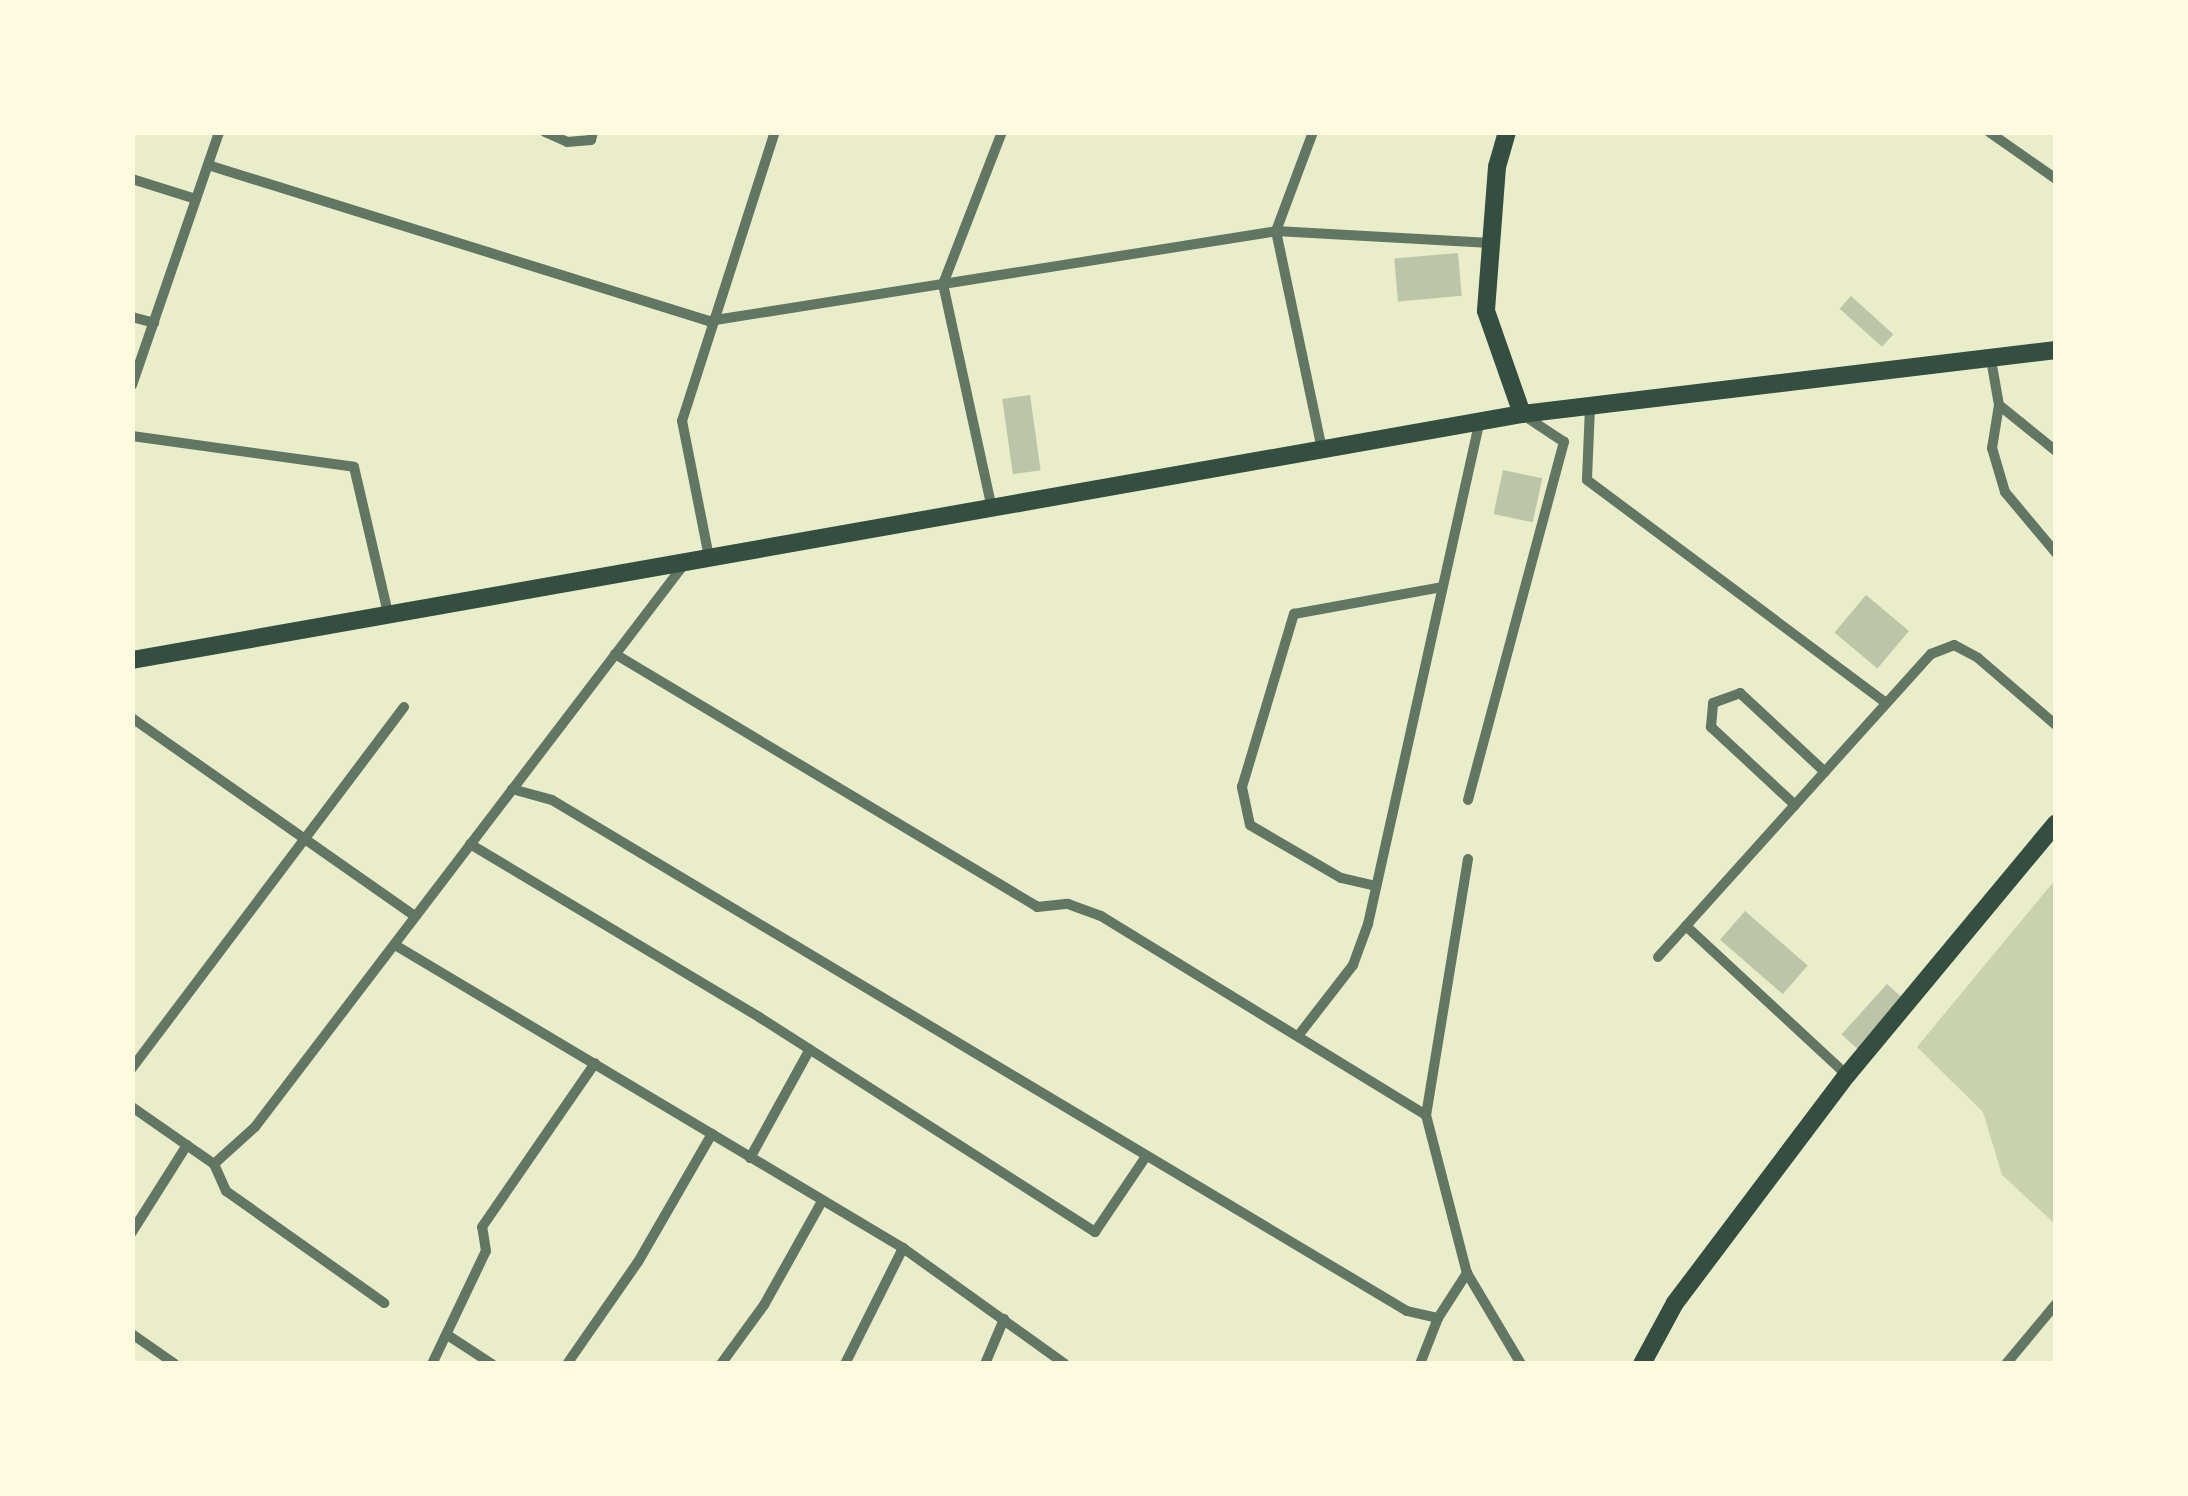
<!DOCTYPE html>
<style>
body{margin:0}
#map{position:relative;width:2188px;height:1496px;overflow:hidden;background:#e9edc9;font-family:Cabin,sans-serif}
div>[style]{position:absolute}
.green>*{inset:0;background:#cad2ad}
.building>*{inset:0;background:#bcc5a7;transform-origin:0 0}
.minor>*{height:10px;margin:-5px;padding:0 5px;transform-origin:5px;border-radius:5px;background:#617663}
.primary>*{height:18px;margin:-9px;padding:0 9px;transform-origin:9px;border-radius:9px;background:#344e41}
.trunk>*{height:18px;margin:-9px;padding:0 9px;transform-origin:9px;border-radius:9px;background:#344e41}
span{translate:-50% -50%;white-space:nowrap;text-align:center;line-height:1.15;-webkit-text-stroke:8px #fefae0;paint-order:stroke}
.frame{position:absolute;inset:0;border:135px solid #fefae0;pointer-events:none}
</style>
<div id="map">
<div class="green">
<i style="clip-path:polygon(2055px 880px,2055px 1224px,2002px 1175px,1983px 1112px,1917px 1047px)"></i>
</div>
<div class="building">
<i style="left:1458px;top:253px;width:43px;height:64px;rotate:85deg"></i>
<i style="left:1851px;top:296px;width:57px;height:17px;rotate:42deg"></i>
<i style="left:1030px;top:395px;width:76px;height:28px;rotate:82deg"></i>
<i style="left:1503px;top:470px;width:40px;height:45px;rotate:12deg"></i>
<i style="left:1866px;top:595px;width:56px;height:49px;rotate:40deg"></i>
<i style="left:1745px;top:911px;width:83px;height:38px;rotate:41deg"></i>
<i style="left:1887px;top:984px;width:24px;height:68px;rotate:42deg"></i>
</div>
<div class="minor">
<i style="left:545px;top:132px;width:24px;rotate:24deg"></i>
<i style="left:567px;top:142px;width:24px;rotate:-5deg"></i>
<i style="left:591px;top:140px;width:8px;rotate:-76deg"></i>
<i style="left:1313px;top:132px;width:106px;rotate:110.5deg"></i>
<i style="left:1276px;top:231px;width:224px;rotate:78.1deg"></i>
<i style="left:1989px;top:132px;width:82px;rotate:35deg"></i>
<i style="left:208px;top:165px;width:525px;rotate:17.3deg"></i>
<i style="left:709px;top:321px;width:237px;rotate:-9deg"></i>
<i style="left:943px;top:284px;width:229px;rotate:77.7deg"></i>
<i style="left:132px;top:179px;width:67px;rotate:17.4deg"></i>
<i style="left:943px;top:284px;width:337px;rotate:-9deg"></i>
<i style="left:1276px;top:231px;width:215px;rotate:3.2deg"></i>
<i style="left:943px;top:284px;width:163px;rotate:-68.8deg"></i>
<i style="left:132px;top:317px;width:23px;rotate:15deg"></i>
<i style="left:1990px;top:354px;width:52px;rotate:80deg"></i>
<i style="left:1999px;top:405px;width:44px;rotate:99.2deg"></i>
<i style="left:1992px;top:448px;width:46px;rotate:73.5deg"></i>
<i style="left:2005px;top:492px;width:80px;rotate:50.1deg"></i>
<i style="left:132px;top:385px;width:268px;rotate:-71deg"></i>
<i style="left:1999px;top:405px;width:73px;rotate:38.9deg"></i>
<i style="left:1590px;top:407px;width:73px;rotate:92.4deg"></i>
<i style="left:1587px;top:480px;width:373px;rotate:36.7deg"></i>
<i style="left:132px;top:436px;width:224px;rotate:7.9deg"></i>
<i style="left:354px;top:467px;width:150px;rotate:76.9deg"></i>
<i style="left:709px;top:557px;width:139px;rotate:-101.2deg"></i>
<i style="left:682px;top:421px;width:304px;rotate:-72.2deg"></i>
<i style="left:615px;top:654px;width:492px;rotate:30.9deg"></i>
<i style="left:1037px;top:907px;width:31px;rotate:-6deg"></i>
<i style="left:1068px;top:904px;width:35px;rotate:20deg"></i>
<i style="left:1101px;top:916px;width:381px;rotate:31.5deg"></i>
<i style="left:132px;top:718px;width:345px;rotate:35deg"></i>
<i style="left:512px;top:789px;width:41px;rotate:15.4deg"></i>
<i style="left:552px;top:800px;width:996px;rotate:30.87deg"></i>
<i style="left:1407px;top:1311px;width:32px;rotate:13deg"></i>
<i style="left:1438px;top:1318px;width:54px;rotate:-57.2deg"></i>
<i style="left:1468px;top:800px;width:371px;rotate:-75deg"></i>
<i style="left:1564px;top:442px;width:49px;rotate:-146.6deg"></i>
<i style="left:1795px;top:805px;width:115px;rotate:-137.1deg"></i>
<i style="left:1711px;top:727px;width:24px;rotate:-85deg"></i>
<i style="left:1713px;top:703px;width:29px;rotate:-20deg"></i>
<i style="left:1740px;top:693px;width:116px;rotate:42.9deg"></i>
<i style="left:470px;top:844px;width:337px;rotate:30.9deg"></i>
<i style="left:759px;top:1017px;width:399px;rotate:32.6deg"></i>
<i style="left:1095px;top:1232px;width:89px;rotate:-56deg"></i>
<i style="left:1468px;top:859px;width:259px;rotate:99.3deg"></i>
<i style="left:1426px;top:1115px;width:163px;rotate:75.5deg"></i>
<i style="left:1467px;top:1273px;width:106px;rotate:59.3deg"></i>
<i style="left:1376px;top:886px;width:36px;rotate:-167deg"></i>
<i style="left:1341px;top:878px;width:105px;rotate:-149.8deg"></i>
<i style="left:1250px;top:825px;width:39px;rotate:-102deg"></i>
<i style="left:1242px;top:787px;width:181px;rotate:-73.3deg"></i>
<i style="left:1294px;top:614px;width:150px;rotate:-10.3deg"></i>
<i style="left:1686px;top:926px;width:219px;rotate:42.8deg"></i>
<i style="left:395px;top:945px;width:592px;rotate:30.81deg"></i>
<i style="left:903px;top:1248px;width:199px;rotate:35.6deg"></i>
<i style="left:1658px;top:957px;width:408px;rotate:-48deg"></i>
<i style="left:1931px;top:654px;width:25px;rotate:-21deg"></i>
<i style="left:1954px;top:645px;width:27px;rotate:28deg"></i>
<i style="left:1978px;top:658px;width:103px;rotate:40.7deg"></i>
<i style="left:1298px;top:1036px;width:90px;rotate:-52.2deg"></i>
<i style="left:1353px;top:965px;width:44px;rotate:-69.9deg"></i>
<i style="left:1368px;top:924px;width:512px;rotate:-77.48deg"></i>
<i style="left:132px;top:1068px;width:452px;rotate:-53deg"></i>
<i style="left:132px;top:1107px;width:100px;rotate:34.8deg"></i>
<i style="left:214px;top:1164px;width:55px;rotate:-42.1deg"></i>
<i style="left:255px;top:1127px;width:709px;rotate:-52.68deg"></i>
<i style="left:750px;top:1158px;width:124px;rotate:-61.2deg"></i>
<i style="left:214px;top:1164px;width:30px;rotate:66deg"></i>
<i style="left:226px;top:1191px;width:194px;rotate:35.3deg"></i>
<i style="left:132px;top:1232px;width:103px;rotate:-57.7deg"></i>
<i style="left:132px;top:1334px;width:52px;rotate:34.9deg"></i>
<i style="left:449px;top:1336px;width:51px;rotate:33.1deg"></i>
<i style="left:432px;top:1364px;width:125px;rotate:-64.5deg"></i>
<i style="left:486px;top:1251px;width:24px;rotate:-99deg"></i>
<i style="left:482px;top:1227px;width:199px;rotate:-55.4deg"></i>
<i style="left:567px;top:1364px;width:124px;rotate:-55.2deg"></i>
<i style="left:638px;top:1262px;width:148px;rotate:-60deg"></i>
<i style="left:721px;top:1364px;width:73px;rotate:-53.9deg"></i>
<i style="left:764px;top:1305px;width:117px;rotate:-60.8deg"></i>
<i style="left:845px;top:1364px;width:130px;rotate:-63.4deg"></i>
<i style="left:985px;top:1364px;width:49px;rotate:-67.1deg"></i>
<i style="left:1420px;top:1364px;width:49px;rotate:-68.6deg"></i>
<i style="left:2006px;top:1364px;width:78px;rotate:-50.2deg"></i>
</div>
<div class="primary">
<i style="left:1507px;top:132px;width:36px;rotate:106deg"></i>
<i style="left:1497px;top:167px;width:144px;rotate:94.4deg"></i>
<i style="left:1486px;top:311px;width:109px;rotate:70.7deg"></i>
<i style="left:1642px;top:1364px;width:69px;rotate:-61.6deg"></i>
<i style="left:1675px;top:1303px;width:286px;rotate:-53deg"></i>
<i style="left:1847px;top:1075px;width:327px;rotate:-50.3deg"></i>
</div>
<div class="trunk">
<i style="left:132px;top:660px;width:1412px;rotate:-10.04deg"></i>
<i style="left:1522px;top:414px;width:538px;rotate:-6.83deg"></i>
</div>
<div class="frame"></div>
</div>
